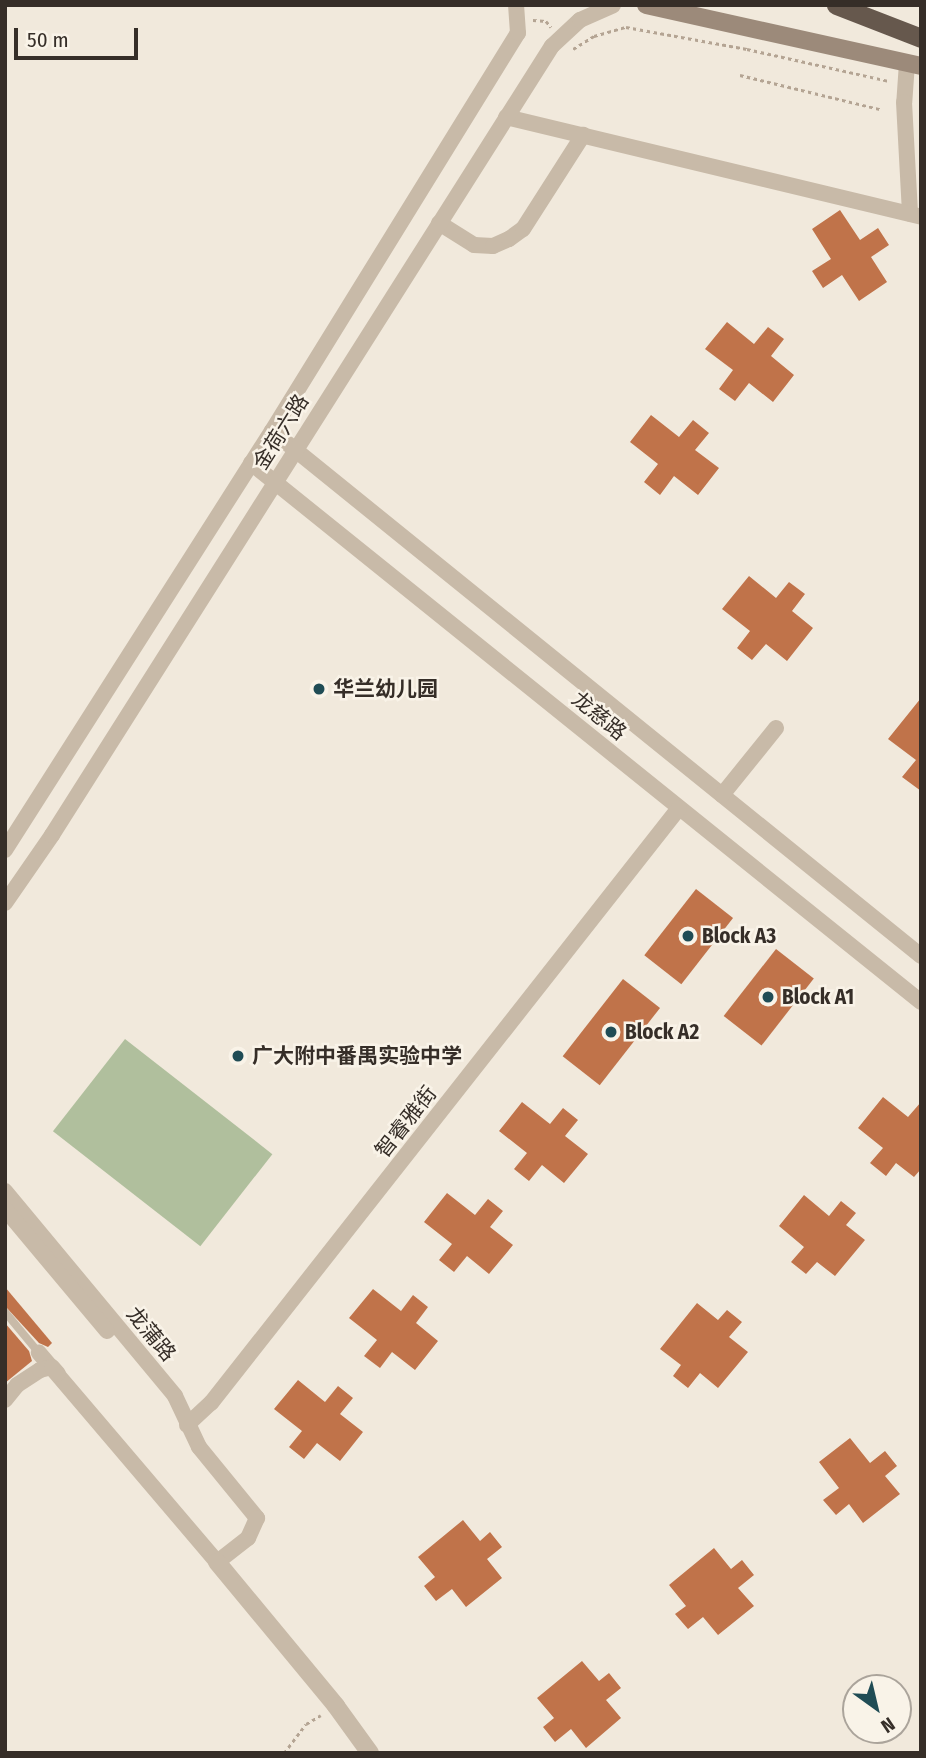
<!DOCTYPE html>
<meta charset="utf-8">
<style>
body{margin:0}
#map{position:relative;width:926px;height:1758px;overflow:hidden;background:#f1e9dc;font-family:"Fira Sans Condensed","Noto Sans SC",sans-serif}
div>[style]{position:absolute}
.green>*{inset:0;background:#b0bf9d;transform-origin:0 0}
.building>*{inset:0;background:#c0734a;transform-origin:0 0}
.path>*{height:2.5px;margin-top:-1.25px;transform-origin:0;background:repeating-linear-gradient(90deg,#b4a493 0 3.5px,transparent 0 7px)}
.service>*{height:8px;margin:-4px;padding:0 4px;transform-origin:4px;border-radius:4px;background:#c8baa8}
.minor>*{height:16px;margin:-8px;padding:0 8px;transform-origin:8px;border-radius:8px;background:#c8baa8}
.tertiary>*{height:18px;margin:-9px;padding:0 9px;transform-origin:9px;border-radius:9px;background:#c8baa8}
.secondary>*{height:18px;margin:-9px;padding:0 9px;transform-origin:9px;border-radius:9px;background:#9c8a7a}
.trunk>*{height:19px;margin:-9.5px;padding:0 9.5px;transform-origin:9.5px;border-radius:9.5px;background:#66584d}
.dots>*{width:19px;height:19px;translate:-50% -50%;box-sizing:border-box;border:4px solid #f9f3e8;border-radius:50%}
span{translate:-50% -50%;white-space:nowrap;text-align:center;line-height:1.15;-webkit-text-stroke:5px #f9f3e8;paint-order:stroke}
.street-label{font-size:21px;color:#362e28}
.poi-label{font-size:21px;color:#362e28;font-weight:700}
.left{translate:0 -50%;text-align:left}
.frame{position:absolute;inset:0;border:7px solid #362e28;pointer-events:none}
.north{position:absolute;left:842px;top:1674px;width:70px;height:70px;box-sizing:border-box;background:#f9f3e8;border:2px solid #aba49b;border-radius:50%;rotate:146deg;font-size:19px;font-weight:700;line-height:28px;text-align:center;color:#362e28}
.north::after{content:'';display:block;margin:auto;width:24px;height:32px;background:#204c55;clip-path:polygon(50% 0,100% 100%,50% 72%,0 100%)}
.scale{position:absolute;left:14px;top:28px;width:124px;height:32px;box-sizing:border-box;border:4px solid #362e28;border-top:0;padding-left:9px;font-size:21px;line-height:24px;white-space:nowrap;color:#362e28;-webkit-text-stroke:5px #f9f3e8;paint-order:stroke}
</style>
<div id="map">
<div class="green">
<i style="left:125px;top:1039px;width:187px;height:117px;rotate:38deg"></i>
</div>
<div class="building">
<i style="clip-path:polygon(840px 210px,860px 240px,878px 228px,889px 245px,871px 257px,887px 282px,859px 301px,842px 275px,823px 288px,812px 271px,831px 259px,812px 229px)"></i>
<i style="clip-path:polygon(727px 322px,754px 344px,768px 327px,784px 339px,771px 356px,794px 375px,773px 402px,749px 383px,735px 401px,719px 389px,733px 370px,705px 349px)"></i>
<i style="clip-path:polygon(651px 415px,679px 437px,693px 420px,709px 433px,695px 450px,719px 468px,698px 495px,674px 476px,660px 495px,644px 482px,658px 464px,630px 442px)"></i>
<i style="clip-path:polygon(749px 576px,776px 598px,789px 582px,805px 594px,792px 611px,813px 628px,787px 661px,766px 644px,752px 660px,737px 648px,750px 631px,722px 609px)"></i>
<i style="clip-path:polygon(921px 698px,921px 791px,902px 777px,916px 760px,888px 739px)"></i>
<i style="left:696px;top:889px;width:47px;height:84px;rotate:38deg"></i>
<i style="left:776px;top:949px;width:48px;height:85px;rotate:38deg"></i>
<i style="left:623px;top:979px;width:47px;height:98px;rotate:38deg"></i>
<i style="clip-path:polygon(883px 1097px,908px 1117px,921px 1102px,921px 1169px,914px 1177px,896px 1163px,886px 1176px,870px 1163px,883px 1148px,858px 1128px)"></i>
<i style="clip-path:polygon(522px 1102px,550px 1124px,563px 1108px,578px 1120px,565px 1136px,588px 1154px,564px 1183px,542px 1165px,529px 1181px,514px 1169px,527px 1153px,499px 1131px)"></i>
<i style="clip-path:polygon(447px 1193px,475px 1215px,488px 1199px,503px 1211px,490px 1227px,513px 1245px,489px 1274px,467px 1256px,454px 1272px,439px 1260px,452px 1244px,424px 1222px)"></i>
<i style="clip-path:polygon(804px 1195px,829px 1216px,841px 1201px,856px 1213px,846px 1225px,865px 1240px,835px 1276px,817px 1262px,806px 1274px,791px 1262px,804px 1247px,779px 1226px)"></i>
<i style="clip-path:polygon(5px 1287px,52px 1343px,48px 1347px,39px 1343px,5px 1306px)"></i>
<i style="clip-path:polygon(373px 1289px,401px 1311px,413px 1295px,428px 1307px,416px 1323px,438px 1341px,415px 1370px,392px 1352px,380px 1368px,364px 1356px,377px 1340px,349px 1318px)"></i>
<i style="clip-path:polygon(697px 1303px,718px 1320px,727px 1310px,742px 1322px,729px 1337px,748px 1352px,718px 1388px,700px 1373px,688px 1388px,673px 1376px,681px 1365px,660px 1349px)"></i>
<i style="clip-path:polygon(5px 1323px,29px 1351px,32px 1361px,5px 1383px)"></i>
<i style="clip-path:polygon(298px 1380px,325px 1402px,338px 1386px,353px 1398px,340px 1414px,363px 1432px,340px 1461px,317px 1443px,304px 1459px,289px 1447px,302px 1431px,274px 1409px)"></i>
<i style="clip-path:polygon(850px 1438px,870px 1463px,885px 1451px,897px 1466px,885px 1476px,900px 1494px,863px 1523px,849px 1504px,836px 1515px,823px 1500px,839px 1488px,819px 1462px)"></i>
<i style="clip-path:polygon(463px 1520px,480px 1541px,490px 1532px,502px 1547px,487px 1559px,502px 1578px,466px 1607px,452px 1589px,436px 1601px,424px 1586px,435px 1577px,418px 1557px)"></i>
<i style="clip-path:polygon(714px 1548px,731px 1569px,742px 1560px,754px 1575px,738px 1588px,754px 1606px,718px 1635px,703px 1617px,688px 1629px,675px 1614px,686px 1606px,669px 1585px)"></i>
<i style="clip-path:polygon(582px 1661px,599px 1681px,609px 1673px,621px 1688px,606px 1700px,621px 1718px,586px 1748px,571px 1729px,555px 1742px,543px 1727px,554px 1718px,537px 1698px)"></i>
</div>
<div class="path">
<i style="left:533px;top:20px;width:13px;rotate:4deg"></i>
<i style="left:546px;top:21px;width:8px;rotate:50deg"></i>
<i style="left:573px;top:49px;width:25px;rotate:-32deg"></i>
<i style="left:594px;top:36px;width:33px;rotate:-16deg"></i>
<i style="left:626px;top:27px;width:123px;rotate:10.3deg"></i>
<i style="left:747px;top:49px;width:146px;rotate:12.7deg"></i>
<i style="left:740px;top:75px;width:144px;rotate:13.7deg"></i>
<i style="left:284px;top:1753px;width:36px;rotate:-53deg"></i>
<i style="left:306px;top:1724px;width:17px;rotate:-31deg"></i>
</div>
<div class="service">
<i style="left:5px;top:1312px;width:53px;rotate:50.3deg"></i>
</div>
<div class="minor">
<i style="left:907px;top:63px;width:39px;rotate:94deg"></i>
<i style="left:904px;top:102px;width:112px;rotate:86.9deg"></i>
<i style="left:506px;top:117px;width:427px;rotate:13.5deg"></i>
<i style="left:439px;top:223px;width:41px;rotate:32.2deg"></i>
<i style="left:474px;top:245px;width:19px;rotate:3deg"></i>
<i style="left:493px;top:246px;width:17px;rotate:-24deg"></i>
<i style="left:509px;top:239px;width:17px;rotate:-36deg"></i>
<i style="left:523px;top:229px;width:112px;rotate:-57.4deg"></i>
<i style="left:272px;top:431px;width:835px;rotate:38.97deg"></i>
<i style="left:251px;top:463px;width:860px;rotate:38.82deg"></i>
<i style="left:722px;top:795px;width:86px;rotate:-51.1deg"></i>
<i style="left:5px;top:850px;width:497px;rotate:-57.5deg"></i>
<i style="left:272px;top:431px;width:468px;rotate:-58.3deg"></i>
<i style="left:518px;top:33px;width:28px;rotate:-94deg"></i>
<i style="left:5px;top:903px;width:83px;rotate:-55.3deg"></i>
<i style="left:52px;top:835px;width:934px;rotate:-57.64deg"></i>
<i style="left:552px;top:46px;width:38px;rotate:-43deg"></i>
<i style="left:580px;top:20px;width:36px;rotate:-24deg"></i>
<i style="left:5px;top:1191px;width:266px;rotate:50.3deg"></i>
<i style="left:175px;top:1396px;width:56px;rotate:64.8deg"></i>
<i style="left:199px;top:1447px;width:92px;rotate:50.8deg"></i>
<i style="left:257px;top:1518px;width:22px;rotate:114deg"></i>
<i style="left:248px;top:1538px;width:39px;rotate:142deg"></i>
<i style="left:217px;top:1562px;width:275px;rotate:-130.4deg"></i>
<i style="left:5px;top:1209px;width:159px;rotate:50.1deg"></i>
<i style="left:5px;top:1400px;width:19px;rotate:-51deg"></i>
<i style="left:17px;top:1385px;width:27px;rotate:-33deg"></i>
<i style="left:40px;top:1370px;width:12px;rotate:-14deg"></i>
<i style="left:52px;top:1367px;width:9px;rotate:49deg"></i>
<i style="left:187px;top:1425px;width:33px;rotate:-43deg"></i>
<i style="left:211px;top:1403px;width:757px;rotate:-51.81deg"></i>
</div>
<div class="tertiary">
<i style="left:217px;top:1562px;width:187px;rotate:50.4deg"></i>
<i style="left:336px;top:1706px;width:58px;rotate:54.1deg"></i>
</div>
<div class="secondary">
<i style="left:646px;top:5px;width:282px;rotate:12.5deg"></i>
</div>
<div class="trunk">
<i style="left:836px;top:5px;width:91px;rotate:21.2deg"></i>
</div>
<div class="dots">
<i style="left:319px;top:689px;background:#204c55"></i>
<i style="left:688px;top:936px;background:#204c55"></i>
<i style="left:768px;top:997px;background:#204c55"></i>
<i style="left:611px;top:1032px;background:#204c55"></i>
<i style="left:238px;top:1056px;background:#204c55"></i>
</div>
<div class="street-label">
<span style="left:281px;top:432px;rotate:-58deg">金荷六路</span>
<span style="left:599px;top:716px;rotate:39deg">龙慈路</span>
<span style="left:406px;top:1122px;rotate:-52deg">智睿雅街</span>
<span style="left:151px;top:1334px;rotate:50deg">龙蒲路</span>
</div>
<div class="poi-label">
<span class="left" style="left:333px;top:689px">华兰幼儿园</span>
<span class="left" style="left:702px;top:936px">Block A3</span>
<span class="left" style="left:782px;top:997px">Block A1</span>
<span class="left" style="left:625px;top:1032px">Block A2</span>
<span class="left" style="left:252px;top:1056px">广大附中番禺实验中学</span>
</div>
<div class="frame"></div>
<div class="north">N</div>
<div class="scale">50 m</div>
</div>
